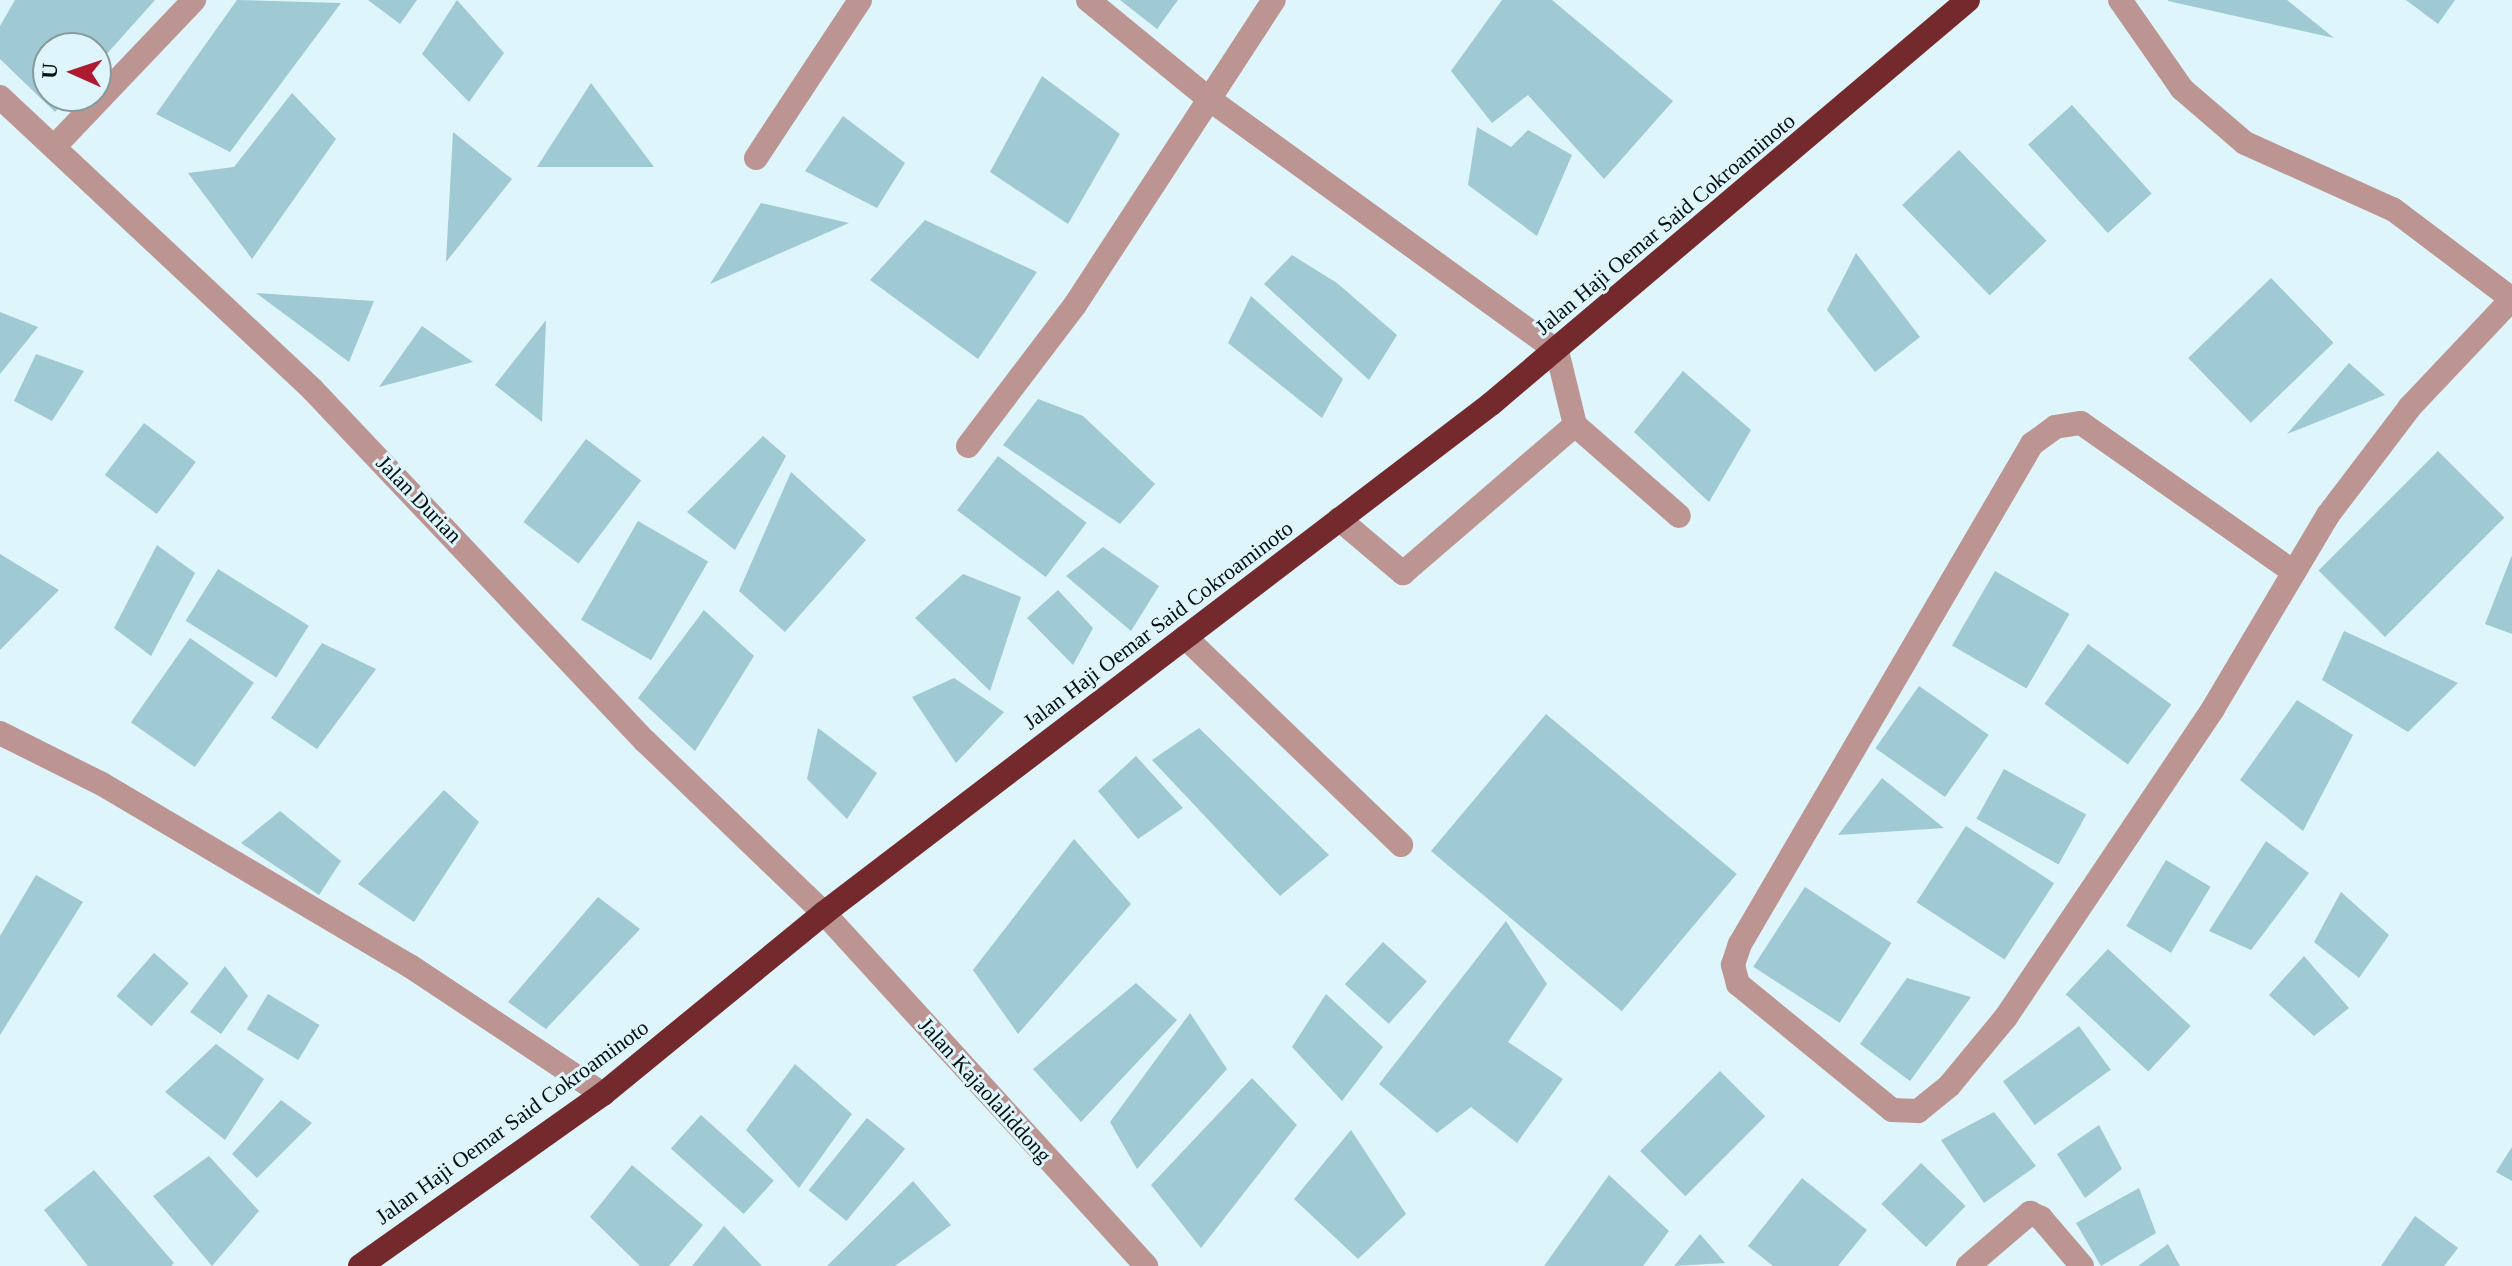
<!DOCTYPE html>
<style>
body{margin:0}
#map{position:relative;width:2512px;height:1266px;overflow:hidden;background:#def5fb;font-family:"Times New Roman",serif}
div>[style]{position:absolute}
.building>*{inset:0;background:#9fc9d3;transform-origin:0 0}
.minor>*{height:24px;margin:-12px;padding:0 12px;transform-origin:12px;border-radius:12px;background:#bc9492}
.highway>*{height:24px;margin:-12px;padding:0 12px;transform-origin:12px;border-radius:12px;background:#74292c}
span{translate:-50% -50%;white-space:nowrap;text-align:center;line-height:1.15;-webkit-text-stroke:6px #def5fb;paint-order:stroke}
.street-label{font-size:22px;color:#020e11}
.north{position:absolute;left:32px;top:32px;width:80px;height:80px;box-sizing:border-box;background:#def5fb;border:2px solid #86999d;border-radius:50%;rotate:273deg;font-size:22px;font-weight:700;line-height:32px;text-align:center;color:#020e11}
.north::after{content:'';display:block;margin:auto;width:28px;height:36px;background:#ae1a2f;clip-path:polygon(50% 0,100% 100%,50% 72%,0 100%)}
</style>
<div id="map">
<div class="building">
<i style="clip-path:polygon(15px 0,155px 0,96px 66px,96px 48px,48px 48px,48px 96px,69px 96px,55px 112px,0 59px,0 26px)"></i>
<i style="clip-path:polygon(237px 0,341px 3px,230px 152px,156px 114px)"></i>
<i style="clip-path:polygon(368px 0,417px 0,400px 24px)"></i>
<i style="clip-path:polygon(457px 0,504px 53px,469px 102px,422px 54px)"></i>
<i style="clip-path:polygon(1120px 0,1178px 0,1157px 29px)"></i>
<i style="clip-path:polygon(1502px 0,1552px 0,1673px 101px,1604px 179px,1528px 95px,1492px 123px,1451px 71px)"></i>
<i style="clip-path:polygon(2168px 0,2287px 0,2334px 38px,2168px 1px)"></i>
<i style="clip-path:polygon(2406px 0,2455px 0,2438px 24px)"></i>
<i style="clip-path:polygon(1042px 76px,1120px 134px,1068px 224px,990px 172px)"></i>
<i style="clip-path:polygon(591px 83px,654px 167px,537px 167px)"></i>
<i style="clip-path:polygon(292px 93px,336px 139px,252px 259px,188px 173px,234px 167px)"></i>
<i style="left:2072px;top:105px;width:119px;height:59px;rotate:48deg"></i>
<i style="clip-path:polygon(843px 116px,905px 163px,877px 208px,805px 171px)"></i>
<i style="clip-path:polygon(1477px 127px,1511px 147px,1528px 130px,1572px 155px,1537px 236px,1468px 185px)"></i>
<i style="clip-path:polygon(453px 132px,512px 179px,446px 262px)"></i>
<i style="left:1959px;top:150px;width:126px;height:79px;rotate:46deg"></i>
<i style="clip-path:polygon(761px 203px,849px 223px,710px 284px)"></i>
<i style="clip-path:polygon(925px 220px,1037px 272px,978px 359px,870px 280px)"></i>
<i style="clip-path:polygon(1856px 253px,1920px 337px,1875px 372px,1827px 310px)"></i>
<i style="clip-path:polygon(1292px 255px,1337px 283px,1397px 335px,1369px 380px,1264px 284px)"></i>
<i style="left:2271px;top:278px;width:90px;height:115px;rotate:46deg"></i>
<i style="clip-path:polygon(256px 293px,374px 301px,349px 362px)"></i>
<i style="clip-path:polygon(1251px 296px,1343px 379px,1322px 418px,1228px 343px)"></i>
<i style="clip-path:polygon(0 312px,38px 327px,0 374px)"></i>
<i style="clip-path:polygon(546px 320px,542px 422px,495px 385px)"></i>
<i style="clip-path:polygon(422px 326px,473px 362px,379px 387px)"></i>
<i style="clip-path:polygon(36px 354px,84px 371px,52px 421px,14px 401px)"></i>
<i style="clip-path:polygon(2349px 363px,2385px 395px,2287px 434px)"></i>
<i style="clip-path:polygon(1683px 371px,1751px 430px,1709px 502px,1634px 432px)"></i>
<i style="clip-path:polygon(1038px 399px,1083px 416px,1155px 484px,1120px 524px,1003px 445px)"></i>
<i style="left:144px;top:423px;width:65px;height:65px;rotate:37deg"></i>
<i style="clip-path:polygon(763px 436px,786px 456px,735px 550px,687px 512px)"></i>
<i style="left:586px;top:439px;width:69px;height:104px;rotate:37deg"></i>
<i style="left:2438px;top:451px;width:94px;height:169px;rotate:45deg"></i>
<i style="left:998px;top:456px;width:111px;height:68px;rotate:37deg"></i>
<i style="clip-path:polygon(791px 472px,866px 540px,785px 632px,739px 591px)"></i>
<i style="left:638px;top:521px;width:81px;height:114px;rotate:30deg"></i>
<i style="clip-path:polygon(157px 545px,195px 573px,151px 656px,114px 628px)"></i>
<i style="clip-path:polygon(1103px 547px,1159px 586px,1131px 631px,1066px 576px)"></i>
<i style="clip-path:polygon(0 554px,59px 590px,0 650px)"></i>
<i style="clip-path:polygon(2512px 555px,2512px 634px,2485px 624px)"></i>
<i style="left:218px;top:569px;width:107px;height:61px;rotate:32deg"></i>
<i style="left:1995px;top:571px;width:86px;height:86px;rotate:30deg"></i>
<i style="clip-path:polygon(963px 574px,1021px 597px,990px 691px,915px 618px)"></i>
<i style="clip-path:polygon(1058px 590px,1093px 628px,1073px 665px,1027px 618px)"></i>
<i style="clip-path:polygon(704px 610px,754px 656px,695px 751px,638px 698px)"></i>
<i style="clip-path:polygon(2344px 631px,2458px 683px,2408px 732px,2322px 680px)"></i>
<i style="left:190px;top:638px;width:78px;height:103px;rotate:35deg"></i>
<i style="clip-path:polygon(322px 643px,376px 669px,317px 749px,271px 718px)"></i>
<i style="left:2088px;top:644px;width:103px;height:74px;rotate:36deg"></i>
<i style="clip-path:polygon(954px 678px,1004px 712px,956px 763px,912px 697px)"></i>
<i style="left:1919px;top:686px;width:85px;height:76px;rotate:35deg"></i>
<i style="clip-path:polygon(2297px 700px,2353px 735px,2303px 831px,2240px 780px)"></i>
<i style="left:1546px;top:714px;width:249px;height:179px;rotate:40deg"></i>
<i style="clip-path:polygon(818px 728px,877px 773px,847px 819px,807px 779px)"></i>
<i style="clip-path:polygon(1199px 728px,1329px 855px,1280px 896px,1152px 760px)"></i>
<i style="clip-path:polygon(1136px 756px,1183px 808px,1138px 839px,1098px 791px)"></i>
<i style="left:2004px;top:769px;width:94px;height:57px;rotate:29deg"></i>
<i style="clip-path:polygon(1882px 778px,1944px 828px,1838px 835px)"></i>
<i style="clip-path:polygon(444px 790px,479px 822px,414px 922px,358px 884px)"></i>
<i style="clip-path:polygon(280px 811px,341px 861px,319px 895px,241px 843px)"></i>
<i style="left:1966px;top:826px;width:105px;height:91px;rotate:33deg"></i>
<i style="clip-path:polygon(1074px 839px,1131px 904px,1018px 1034px,973px 970px)"></i>
<i style="clip-path:polygon(2266px 841px,2309px 873px,2251px 950px,2209px 931px)"></i>
<i style="left:2166px;top:860px;width:52px;height:77px;rotate:31deg"></i>
<i style="clip-path:polygon(36px 875px,83px 902px,0 1035px,0 936px)"></i>
<i style="left:1805px;top:887px;width:103px;height:95px;rotate:33deg"></i>
<i style="clip-path:polygon(2341px 892px,2389px 935px,2359px 978px,2314px 942px)"></i>
<i style="clip-path:polygon(598px 897px,640px 929px,546px 1029px,508px 1002px)"></i>
<i style="clip-path:polygon(1506px 921px,1547px 984px,1508px 1042px,1563px 1079px,1517px 1143px,1471px 1107px,1437px 1133px,1379px 1084px)"></i>
<i style="left:1383px;top:942px;width:59px;height:57px;rotate:42deg"></i>
<i style="left:2108px;top:949px;width:113px;height:62px;rotate:43deg"></i>
<i style="left:154px;top:953px;width:46px;height:57px;rotate:41deg"></i>
<i style="clip-path:polygon(2304px 956px,2349px 1008px,2314px 1036px,2269px 995px)"></i>
<i style="clip-path:polygon(225px 966px,248px 996px,221px 1034px,190px 1012px)"></i>
<i style="clip-path:polygon(1907px 978px,1971px 997px,1910px 1081px,1860px 1044px)"></i>
<i style="clip-path:polygon(1136px 983px,1177px 1020px,1081px 1122px,1033px 1069px)"></i>
<i style="left:268px;top:994px;width:60px;height:41px;rotate:31deg"></i>
<i style="clip-path:polygon(1326px 994px,1383px 1047px,1342px 1101px,1292px 1047px)"></i>
<i style="clip-path:polygon(1190px 1013px,1227px 1069px,1137px 1169px,1110px 1122px)"></i>
<i style="left:2079px;top:1026px;width:54px;height:94px;rotate:54deg"></i>
<i style="clip-path:polygon(216px 1044px,264px 1079px,225px 1140px,165px 1092px)"></i>
<i style="clip-path:polygon(795px 1064px,852px 1114px,799px 1188px,746px 1130px)"></i>
<i style="left:1720px;top:1071px;width:64px;height:113px;rotate:45deg"></i>
<i style="clip-path:polygon(1252px 1078px,1297px 1125px,1201px 1248px,1151px 1185px)"></i>
<i style="clip-path:polygon(281px 1100px,312px 1123px,257px 1178px,232px 1154px)"></i>
<i style="clip-path:polygon(1994px 1112px,2036px 1166px,1984px 1203px,1941px 1140px)"></i>
<i style="left:701px;top:1115px;width:98px;height:45px;rotate:42deg"></i>
<i style="left:867px;top:1118px;width:49px;height:93px;rotate:39deg"></i>
<i style="clip-path:polygon(2099px 1125px,2122px 1169px,2085px 1198px,2057px 1154px)"></i>
<i style="clip-path:polygon(1351px 1130px,1406px 1214px,1358px 1259px,1294px 1199px)"></i>
<i style="clip-path:polygon(2512px 1147px,2512px 1181px,2496px 1172px)"></i>
<i style="clip-path:polygon(209px 1156px,259px 1211px,212px 1266px,153px 1196px)"></i>
<i style="left:1921px;top:1163px;width:62px;height:57px;rotate:44deg"></i>
<i style="clip-path:polygon(632px 1165px,703px 1225px,669px 1266px,640px 1266px,590px 1217px)"></i>
<i style="clip-path:polygon(94px 1170px,174px 1263px,171px 1266px,88px 1266px,44px 1210px)"></i>
<i style="clip-path:polygon(1609px 1175px,1669px 1231px,1643px 1266px,1544px 1266px)"></i>
<i style="clip-path:polygon(1802px 1178px,1867px 1230px,1838px 1266px,1773px 1266px,1748px 1246px)"></i>
<i style="clip-path:polygon(913px 1181px,951px 1225px,895px 1266px,827px 1266px)"></i>
<i style="clip-path:polygon(2139px 1188px,2156px 1233px,2101px 1266px,2076px 1223px)"></i>
<i style="clip-path:polygon(2415px 1216px,2458px 1248px,2444px 1266px,2381px 1266px)"></i>
<i style="clip-path:polygon(724px 1226px,762px 1266px,692px 1266px)"></i>
<i style="clip-path:polygon(1700px 1234px,1725px 1263px,1674px 1266px)"></i>
<i style="clip-path:polygon(2168px 1244px,2180px 1266px,2138px 1266px)"></i>
</div>
<div class="minor">
<i style="left:1088px;top:0;width:156px;rotate:39.3deg"></i>
<i style="left:1209px;top:99px;width:430px;rotate:35.9deg"></i>
<i style="left:1557px;top:351px;width:76px;rotate:76.3deg"></i>
<i style="left:1575px;top:425px;width:138px;rotate:41.2deg"></i>
<i style="left:2120px;top:0;width:108px;rotate:55.1deg"></i>
<i style="left:2182px;top:89px;width:83px;rotate:40.6deg"></i>
<i style="left:2245px;top:143px;width:163px;rotate:24.2deg"></i>
<i style="left:2394px;top:210px;width:148px;rotate:37deg"></i>
<i style="left:2512px;top:299px;width:149px;rotate:133.4deg"></i>
<i style="left:2410px;top:407px;width:136px;rotate:127.2deg"></i>
<i style="left:2328px;top:515px;width:226px;rotate:120.7deg"></i>
<i style="left:2213px;top:709px;width:371px;rotate:123.9deg"></i>
<i style="left:2006px;top:1017px;width:89px;rotate:129.6deg"></i>
<i style="left:1949px;top:1086px;width:40px;rotate:141deg"></i>
<i style="left:1918px;top:1111px;width:26px;rotate:-178deg"></i>
<i style="left:1892px;top:1110px;width:199px;rotate:-140.7deg"></i>
<i style="left:1738px;top:984px;width:20px;rotate:-105deg"></i>
<i style="left:1733px;top:965px;width:22px;rotate:-72deg"></i>
<i style="left:1740px;top:944px;width:579px;rotate:-59.72deg"></i>
<i style="left:2032px;top:444px;width:29px;rotate:-36deg"></i>
<i style="left:2055px;top:427px;width:26px;rotate:-9deg"></i>
<i style="left:2081px;top:423px;width:260px;rotate:35deg"></i>
<i style="left:0;top:97px;width:427px;rotate:43.1deg"></i>
<i style="left:312px;top:389px;width:485px;rotate:46.6deg"></i>
<i style="left:645px;top:741px;width:248px;rotate:43.9deg"></i>
<i style="left:824px;top:913px;width:478px;rotate:47.6deg"></i>
<i style="left:55px;top:146px;width:202px;rotate:-46.4deg"></i>
<i style="left:756px;top:158px;width:189px;rotate:-56.6deg"></i>
<i style="left:968px;top:446px;width:177px;rotate:-52.8deg"></i>
<i style="left:1075px;top:305px;width:364px;rotate:-56.9deg"></i>
<i style="left:1339px;top:519px;width:84px;rotate:40.2deg"></i>
<i style="left:1403px;top:573px;width:227px;rotate:-40.7deg"></i>
<i style="left:1185px;top:637px;width:300px;rotate:43.9deg"></i>
<i style="left:0;top:733px;width:114px;rotate:26.6deg"></i>
<i style="left:102px;top:784px;width:358px;rotate:30.6deg"></i>
<i style="left:410px;top:966px;width:232px;rotate:33.6deg"></i>
<i style="left:1968px;top:1266px;width:82px;rotate:-40.5deg"></i>
<i style="left:2030px;top:1213px;width:12px;rotate:24deg"></i>
<i style="left:2041px;top:1218px;width:63px;rotate:49.5deg"></i>
</div>
<div class="highway">
<i style="left:360px;top:1266px;width:298px;rotate:-35.3deg"></i>
<i style="left:603px;top:1094px;width:286px;rotate:-39.3deg"></i>
<i style="left:824px;top:913px;width:839px;rotate:-37.35deg"></i>
<i style="left:1491px;top:404px;width:625px;rotate:-40.26deg"></i>
</div>
<div class="street-label">
<span style="left:1665px;top:224px;rotate:-40deg">Jalan Haji Oemar Said Cokroaminoto</span>
<span style="left:419px;top:499px;rotate:46deg">Jalan Durian</span>
<span style="left:1158px;top:625px;rotate:-37deg">Jalan Haji Oemar Said Cokroaminoto</span>
<span style="left:985px;top:1090px;rotate:48deg">Jalan Kajaolaliddong</span>
<span style="left:512px;top:1122px;rotate:-36deg">Jalan Haji Oemar Said Cokroaminoto</span>
</div>
<div class="north">U</div>
</div>
